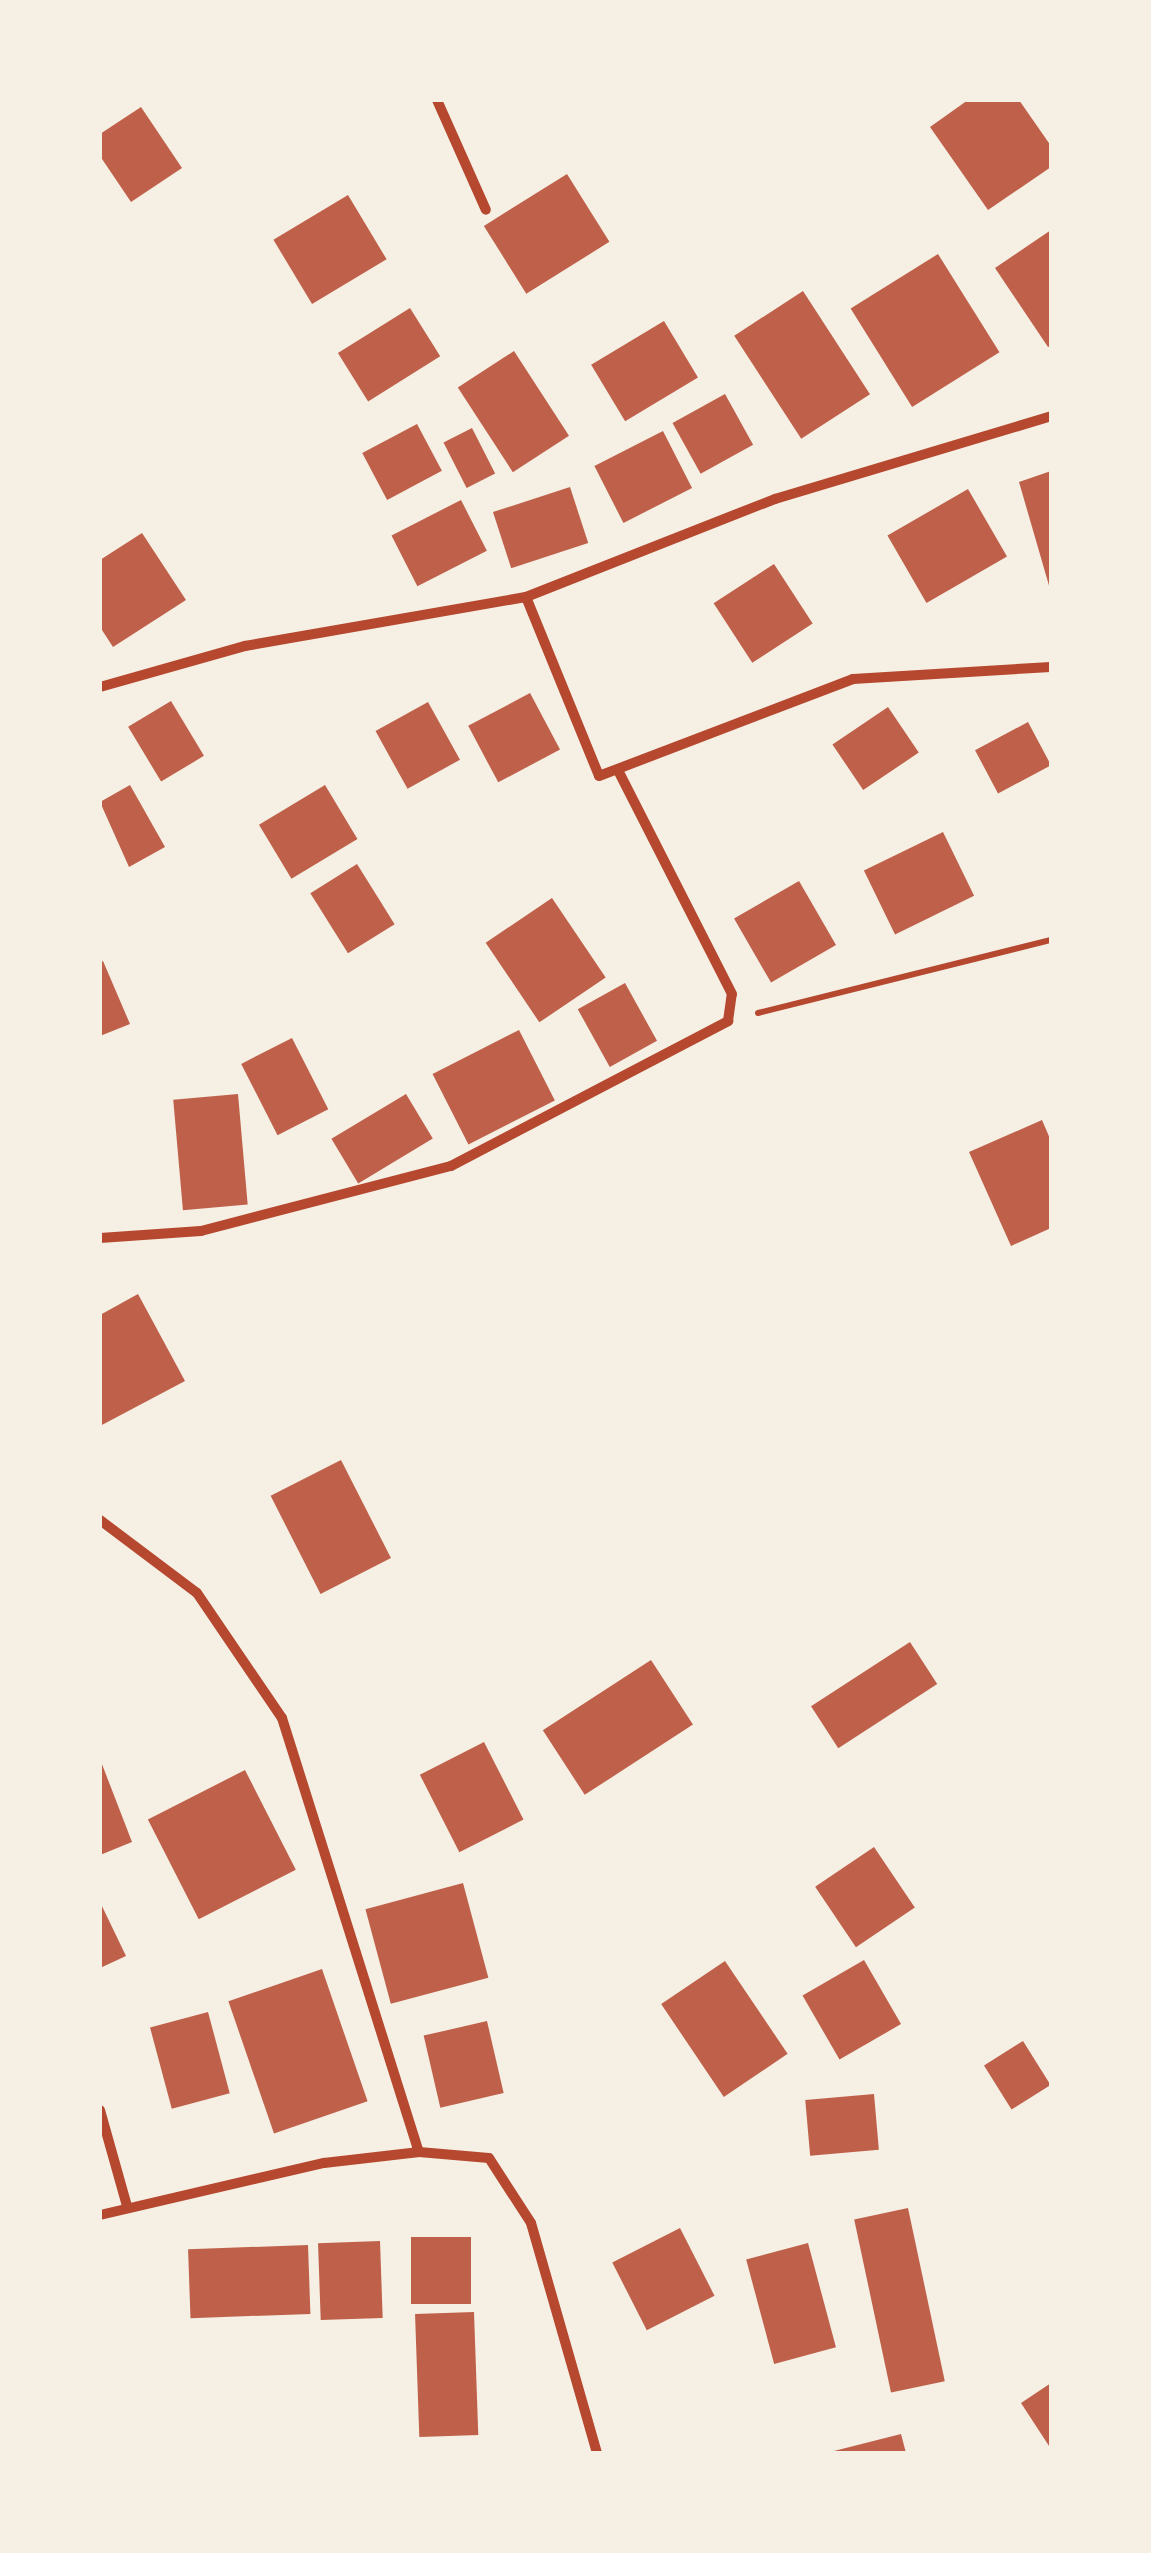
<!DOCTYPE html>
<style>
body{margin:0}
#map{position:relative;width:1151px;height:2553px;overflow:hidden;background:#f6efe4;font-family:Barlow,sans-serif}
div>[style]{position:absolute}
.building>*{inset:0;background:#bf614a;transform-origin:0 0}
.path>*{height:6px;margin:-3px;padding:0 3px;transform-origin:3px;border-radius:3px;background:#b5482f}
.minor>*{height:10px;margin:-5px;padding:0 5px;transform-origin:5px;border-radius:5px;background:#b5482f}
span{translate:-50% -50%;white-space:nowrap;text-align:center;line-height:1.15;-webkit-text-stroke:8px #f6efe4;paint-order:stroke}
.frame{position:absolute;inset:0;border:102px solid #f6efe4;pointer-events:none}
</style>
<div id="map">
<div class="building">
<i style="clip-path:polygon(968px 100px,1019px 100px,1051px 146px,1051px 167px,988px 210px,930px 127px)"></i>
<i style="clip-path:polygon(141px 107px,182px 168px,131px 202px,100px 156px,100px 134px)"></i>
<i style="left:567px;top:174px;width:80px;height:98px;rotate:58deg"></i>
<i style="left:348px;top:195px;width:75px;height:87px;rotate:59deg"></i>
<i style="clip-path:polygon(1051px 230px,1051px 346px,1048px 347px,995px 268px)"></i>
<i style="left:938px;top:254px;width:116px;height:103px;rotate:58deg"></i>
<i style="left:803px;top:291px;width:123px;height:82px;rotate:57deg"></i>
<i style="left:410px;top:308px;width:57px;height:85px;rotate:58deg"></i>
<i style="left:664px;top:321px;width:66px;height:85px;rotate:59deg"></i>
<i style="left:514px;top:351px;width:101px;height:67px;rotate:57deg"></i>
<i style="left:725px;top:394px;width:58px;height:60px;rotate:61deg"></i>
<i style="left:417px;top:424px;width:53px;height:62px;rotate:62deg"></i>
<i style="left:472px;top:428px;width:51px;height:32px;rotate:63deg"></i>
<i style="left:663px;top:431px;width:64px;height:77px;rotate:63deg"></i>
<i style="clip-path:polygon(1051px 471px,1051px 589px,1050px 589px,1019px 482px)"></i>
<i style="left:570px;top:487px;width:59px;height:81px;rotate:72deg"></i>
<i style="left:968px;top:489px;width:78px;height:93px;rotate:60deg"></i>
<i style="left:461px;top:500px;width:57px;height:78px;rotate:63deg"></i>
<i style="clip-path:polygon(142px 533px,186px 600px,113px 647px,100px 627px,100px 560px)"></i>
<i style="left:774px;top:564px;width:71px;height:72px;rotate:57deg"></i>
<i style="left:530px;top:693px;width:64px;height:70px;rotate:62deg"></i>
<i style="left:171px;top:701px;width:64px;height:50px;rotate:59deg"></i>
<i style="left:428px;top:702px;width:66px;height:60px;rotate:61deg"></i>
<i style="left:888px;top:707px;width:55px;height:67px;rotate:56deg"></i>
<i style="left:1028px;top:722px;width:49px;height:60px;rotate:62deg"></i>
<i style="clip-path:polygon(130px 785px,165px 847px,129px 867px,100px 802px)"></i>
<i style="left:325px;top:785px;width:63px;height:77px;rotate:59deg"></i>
<i style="left:943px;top:832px;width:71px;height:88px;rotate:64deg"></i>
<i style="left:357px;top:864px;width:71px;height:55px;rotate:58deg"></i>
<i style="left:799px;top:881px;width:74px;height:75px;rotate:60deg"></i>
<i style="left:552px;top:898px;width:96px;height:80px;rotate:56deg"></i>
<i style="clip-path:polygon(103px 961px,130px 1024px,100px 1036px,100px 962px)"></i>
<i style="left:625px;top:983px;width:66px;height:54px;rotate:61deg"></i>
<i style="left:519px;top:1030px;width:79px;height:97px;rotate:63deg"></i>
<i style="left:292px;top:1038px;width:80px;height:57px;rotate:63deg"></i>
<i style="left:238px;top:1094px;width:111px;height:65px;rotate:85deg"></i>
<i style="left:406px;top:1094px;width:52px;height:87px;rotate:59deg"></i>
<i style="clip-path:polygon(1042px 1120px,1051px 1141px,1051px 1228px,1011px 1246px,969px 1152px)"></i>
<i style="clip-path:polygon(138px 1294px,185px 1381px,100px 1426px,100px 1315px)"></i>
<i style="left:341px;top:1460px;width:110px;height:79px;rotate:63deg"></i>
<i style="left:910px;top:1642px;width:50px;height:118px;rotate:57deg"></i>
<i style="left:651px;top:1660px;width:77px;height:129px;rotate:57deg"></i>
<i style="left:484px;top:1742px;width:87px;height:72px;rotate:63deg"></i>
<i style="clip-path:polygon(100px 1759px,132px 1842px,100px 1855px)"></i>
<i style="left:245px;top:1770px;width:112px;height:109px;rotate:63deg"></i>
<i style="left:874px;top:1847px;width:73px;height:71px;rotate:56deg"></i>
<i style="left:463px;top:1883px;width:98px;height:101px;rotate:75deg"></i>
<i style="clip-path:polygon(100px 1902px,126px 1956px,100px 1968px)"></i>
<i style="left:864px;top:1960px;width:74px;height:71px;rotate:60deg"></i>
<i style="left:725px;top:1961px;width:112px;height:77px;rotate:56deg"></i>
<i style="left:322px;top:1969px;width:140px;height:99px;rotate:71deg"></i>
<i style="left:208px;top:2012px;width:84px;height:60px;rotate:75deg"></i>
<i style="left:487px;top:2021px;width:74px;height:65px;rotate:77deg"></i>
<i style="left:1023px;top:2041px;width:52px;height:46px;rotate:58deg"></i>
<i style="left:874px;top:2094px;width:56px;height:69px;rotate:85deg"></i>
<i style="left:908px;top:2208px;width:177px;height:55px;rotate:78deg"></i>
<i style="left:680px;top:2228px;width:76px;height:76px;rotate:63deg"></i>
<i style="left:411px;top:2237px;width:60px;height:67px"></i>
<i style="left:380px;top:2241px;width:77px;height:62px;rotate:88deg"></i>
<i style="left:808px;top:2243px;width:108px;height:64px;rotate:75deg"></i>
<i style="left:308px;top:2245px;width:69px;height:120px;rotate:88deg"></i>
<i style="left:474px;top:2312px;width:123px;height:59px;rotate:88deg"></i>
<i style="clip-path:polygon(1051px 2383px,1051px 2449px,1021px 2403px)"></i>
<i style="clip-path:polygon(901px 2434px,906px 2453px,830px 2453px,830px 2452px)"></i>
</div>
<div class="path">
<i style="left:758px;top:1013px;width:302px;rotate:-14deg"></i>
</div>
<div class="minor">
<i style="left:437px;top:100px;width:120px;rotate:66deg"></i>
<i style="left:526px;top:597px;width:193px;rotate:67.8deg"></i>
<i style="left:599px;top:776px;width:272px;rotate:-20.9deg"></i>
<i style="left:853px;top:679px;width:198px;rotate:-3.5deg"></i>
<i style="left:100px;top:687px;width:151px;rotate:-15.8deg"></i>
<i style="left:245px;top:646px;width:285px;rotate:-9.9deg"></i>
<i style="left:526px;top:597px;width:268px;rotate:-21.5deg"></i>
<i style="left:775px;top:499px;width:288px;rotate:-16.7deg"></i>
<i style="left:100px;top:1238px;width:101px;rotate:-4deg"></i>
<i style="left:201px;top:1231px;width:258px;rotate:-14.6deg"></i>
<i style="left:451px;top:1166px;width:313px;rotate:-27.6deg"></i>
<i style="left:728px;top:1021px;width:27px;rotate:-82deg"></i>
<i style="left:732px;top:994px;width:251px;rotate:-117deg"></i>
<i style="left:100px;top:1520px;width:121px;rotate:37deg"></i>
<i style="left:197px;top:1593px;width:151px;rotate:55.8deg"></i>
<i style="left:282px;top:1718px;width:455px;rotate:72.5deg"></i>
<i style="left:100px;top:2110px;width:100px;rotate:74.3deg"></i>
<i style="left:100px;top:2215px;width:230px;rotate:-13.1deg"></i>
<i style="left:324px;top:2163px;width:96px;rotate:-6.6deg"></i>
<i style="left:419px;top:2152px;width:70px;rotate:4.9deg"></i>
<i style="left:489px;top:2158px;width:77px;rotate:57.1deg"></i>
<i style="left:531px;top:2223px;width:239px;rotate:74deg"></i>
</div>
<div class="frame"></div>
</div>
